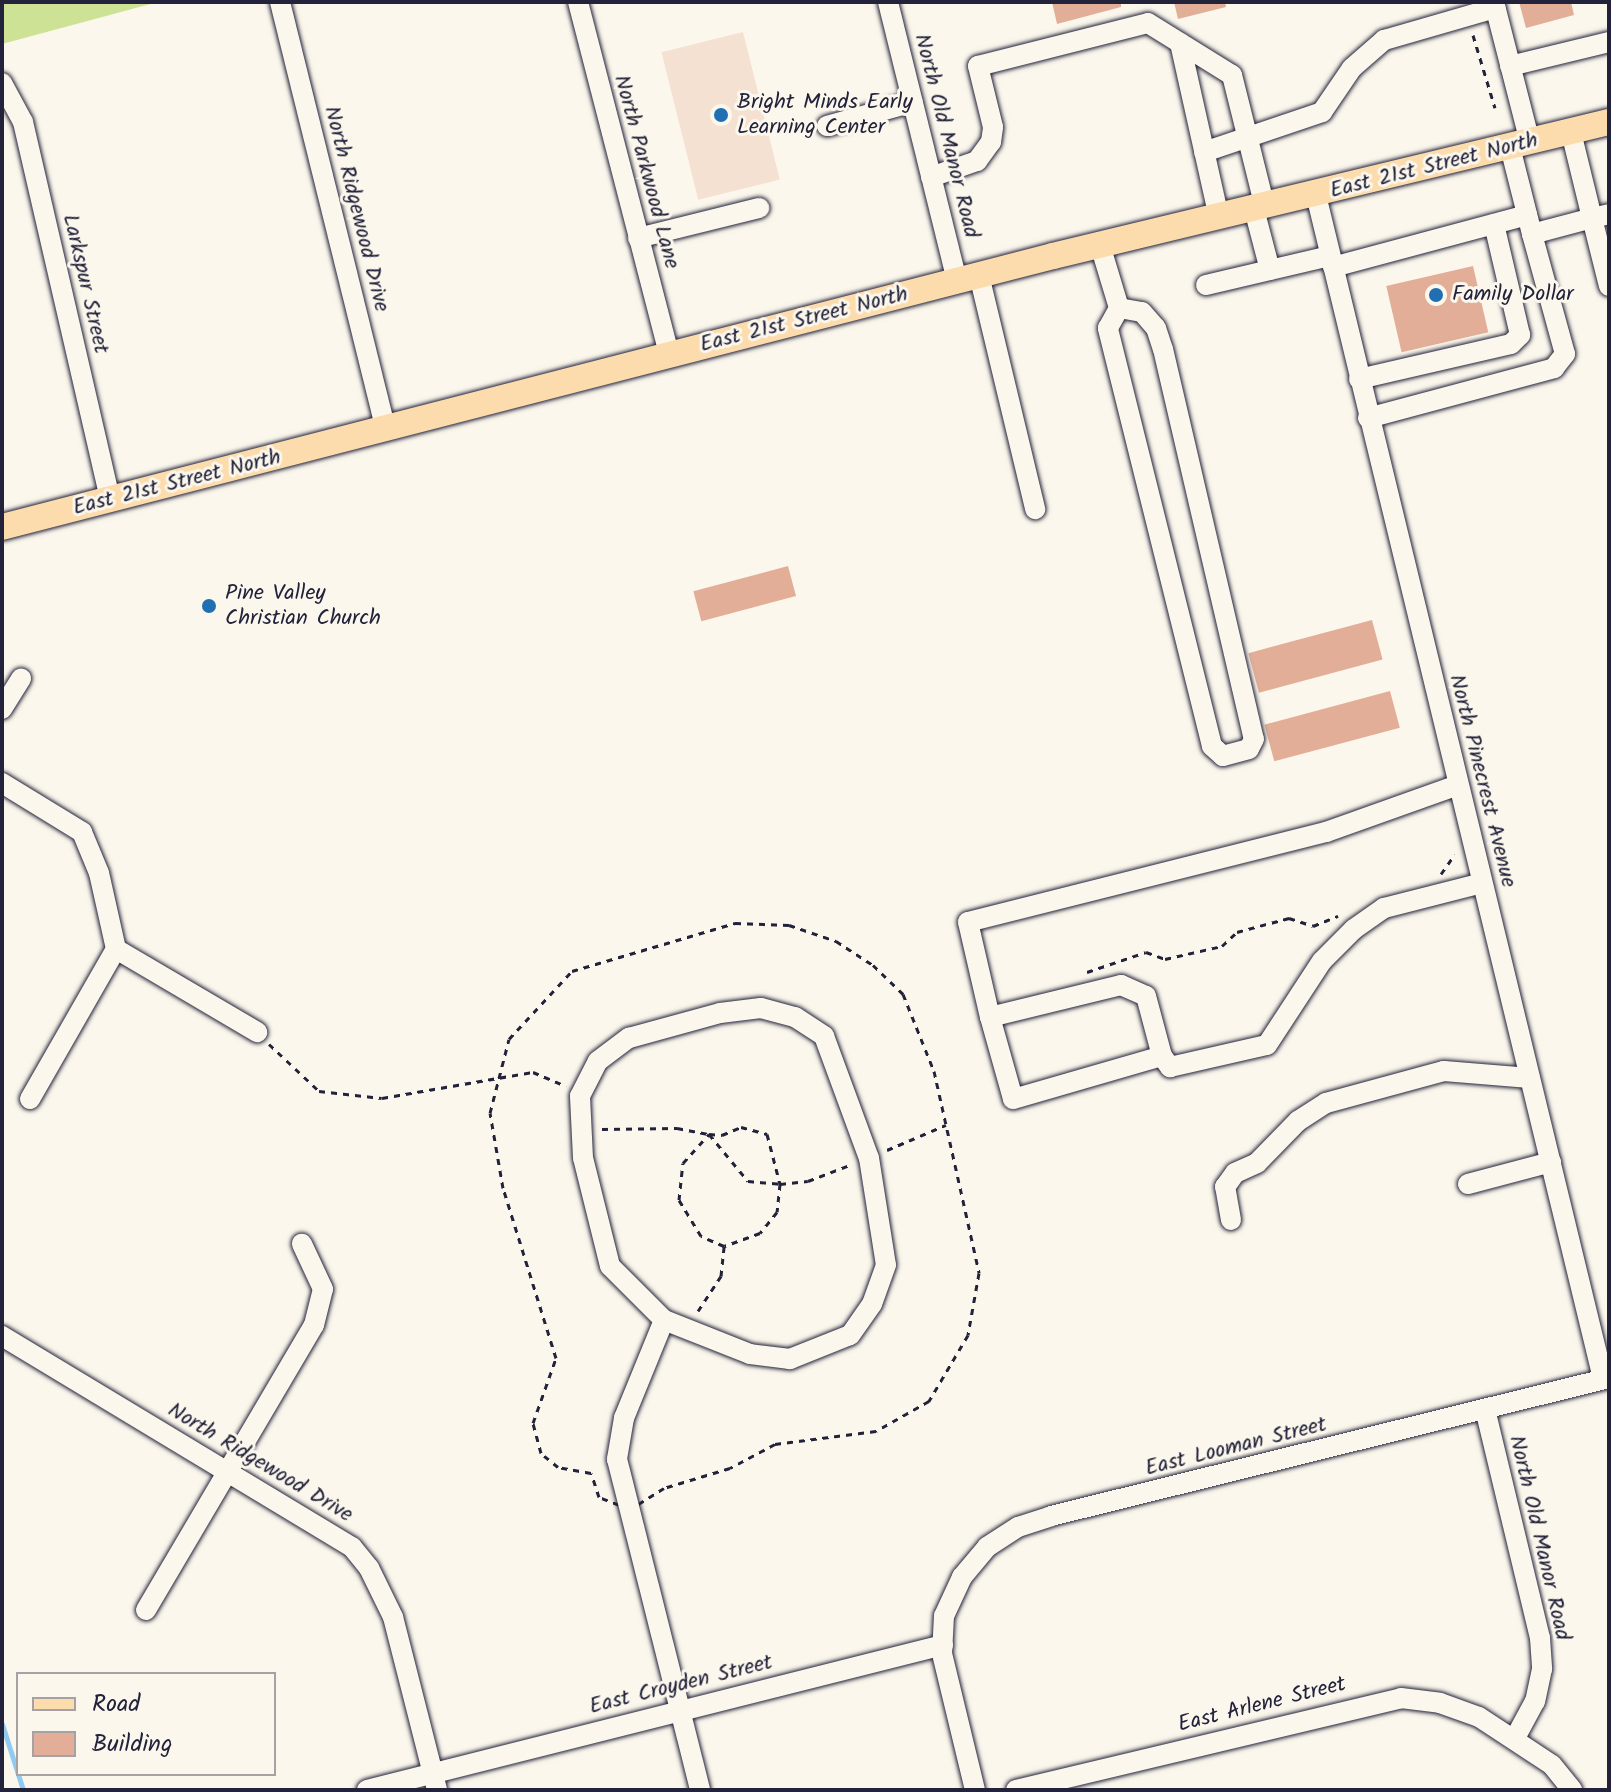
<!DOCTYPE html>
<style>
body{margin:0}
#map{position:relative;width:1611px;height:1792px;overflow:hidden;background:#fbf7ec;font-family:Kalam,sans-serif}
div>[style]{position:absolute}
.built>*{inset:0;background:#f4e1d2;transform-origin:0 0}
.green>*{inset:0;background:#cee296}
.stream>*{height:5px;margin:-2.5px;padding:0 2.5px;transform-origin:2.5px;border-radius:2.5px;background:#92cbf1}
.building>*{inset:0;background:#e3ae97;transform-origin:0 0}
.path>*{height:3px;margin-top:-1.5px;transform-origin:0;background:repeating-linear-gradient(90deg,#22223b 0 6px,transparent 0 12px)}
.roads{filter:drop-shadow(0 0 2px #22223b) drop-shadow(0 0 2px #22223b)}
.minor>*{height:20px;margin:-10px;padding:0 10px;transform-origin:10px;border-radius:10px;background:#fbf7ec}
.major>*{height:26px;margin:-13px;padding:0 13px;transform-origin:13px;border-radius:13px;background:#fcdcac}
.dots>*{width:22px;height:22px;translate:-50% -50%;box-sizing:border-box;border:4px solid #fbf7ec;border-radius:50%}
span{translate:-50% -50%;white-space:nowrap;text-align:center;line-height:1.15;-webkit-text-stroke:6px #fbf7ec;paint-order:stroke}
.poi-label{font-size:22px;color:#22223b}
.left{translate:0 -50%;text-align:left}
.street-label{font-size:22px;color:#22223b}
.frame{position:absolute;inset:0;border:4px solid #22223b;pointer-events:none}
.legend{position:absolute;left:16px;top:1672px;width:260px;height:104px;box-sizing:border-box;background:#fbf7ec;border:2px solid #a4a2a5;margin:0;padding:10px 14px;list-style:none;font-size:24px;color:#22223b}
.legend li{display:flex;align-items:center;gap:16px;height:40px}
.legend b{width:40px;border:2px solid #a4a2a5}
</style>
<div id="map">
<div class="built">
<i style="left:743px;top:32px;width:152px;height:84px;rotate:76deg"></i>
</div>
<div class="green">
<i style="clip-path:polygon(2px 2px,158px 2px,2px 44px)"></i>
</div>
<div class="stream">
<i style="left:2px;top:1724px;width:69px;rotate:72.3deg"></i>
</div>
<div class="building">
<i style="clip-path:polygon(1052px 2px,1121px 2px,1121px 7px,1057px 24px)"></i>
<i style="clip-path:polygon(1174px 2px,1225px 2px,1226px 7px,1178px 19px)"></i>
<i style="clip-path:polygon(1519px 2px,1571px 2px,1574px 15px,1526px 28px)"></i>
<i style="left:1473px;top:266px;width:68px;height:89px;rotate:77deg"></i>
<i style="left:788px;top:566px;width:31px;height:98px;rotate:75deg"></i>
<i style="left:1372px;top:620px;width:41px;height:128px;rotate:75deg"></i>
<i style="left:1390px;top:691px;width:38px;height:130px;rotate:75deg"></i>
</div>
<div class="path">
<i style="left:1473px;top:35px;width:76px;rotate:73.2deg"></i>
<i style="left:1441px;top:874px;width:24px;rotate:-55deg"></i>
<i style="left:735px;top:923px;width:54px;rotate:2.1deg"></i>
<i style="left:789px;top:925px;width:50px;rotate:18.8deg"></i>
<i style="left:836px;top:941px;width:44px;rotate:33deg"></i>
<i style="left:873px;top:965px;width:42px;rotate:44deg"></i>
<i style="left:903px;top:994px;width:83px;rotate:68.1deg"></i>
<i style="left:934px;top:1071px;width:207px;rotate:77.4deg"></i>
<i style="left:979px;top:1273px;width:63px;rotate:100.1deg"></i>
<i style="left:968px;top:1335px;width:77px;rotate:120.6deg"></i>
<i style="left:929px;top:1401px;width:61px;rotate:150.5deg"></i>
<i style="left:876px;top:1431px;width:102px;rotate:172.7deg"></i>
<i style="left:775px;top:1444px;width:51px;rotate:151.9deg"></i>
<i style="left:730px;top:1468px;width:69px;rotate:163.1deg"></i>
<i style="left:664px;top:1488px;width:40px;rotate:148deg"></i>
<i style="left:630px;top:1509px;width:33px;rotate:-159deg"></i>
<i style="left:599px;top:1497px;width:25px;rotate:-108deg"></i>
<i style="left:591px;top:1473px;width:34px;rotate:-170deg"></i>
<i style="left:558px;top:1467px;width:22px;rotate:-141deg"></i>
<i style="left:541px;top:1453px;width:31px;rotate:-105deg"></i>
<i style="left:533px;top:1423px;width:69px;rotate:-70.5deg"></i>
<i style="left:556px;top:1358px;width:178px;rotate:-107.3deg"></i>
<i style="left:503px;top:1188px;width:76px;rotate:-99.8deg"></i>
<i style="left:490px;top:1113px;width:76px;rotate:-75.6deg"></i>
<i style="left:509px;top:1039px;width:93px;rotate:-47.2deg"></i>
<i style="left:572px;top:971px;width:170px;rotate:-16.4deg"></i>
<i style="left:1087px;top:972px;width:62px;rotate:-18.7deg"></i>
<i style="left:1146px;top:952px;width:20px;rotate:20deg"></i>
<i style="left:1165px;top:959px;width:58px;rotate:-12.8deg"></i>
<i style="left:1222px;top:946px;width:21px;rotate:-43deg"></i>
<i style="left:1237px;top:932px;width:54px;rotate:-15.1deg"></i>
<i style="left:1289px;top:918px;width:25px;rotate:18deg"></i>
<i style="left:1313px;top:926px;width:27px;rotate:-22deg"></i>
<i style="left:269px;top:1044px;width:69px;rotate:43.2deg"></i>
<i style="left:319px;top:1091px;width:63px;rotate:6.3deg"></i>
<i style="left:382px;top:1098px;width:153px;rotate:-9.8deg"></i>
<i style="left:533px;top:1072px;width:36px;rotate:23deg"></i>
<i style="left:602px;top:1129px;width:75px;rotate:-0.8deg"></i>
<i style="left:677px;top:1128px;width:33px;rotate:11deg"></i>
<i style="left:709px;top:1134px;width:61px;rotate:50.3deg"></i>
<i style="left:748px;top:1181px;width:32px;rotate:5deg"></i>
<i style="left:780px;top:1184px;width:28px;rotate:96deg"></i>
<i style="left:777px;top:1212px;width:27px;rotate:129deg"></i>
<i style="left:760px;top:1233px;width:38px;rotate:160deg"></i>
<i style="left:724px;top:1246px;width:25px;rotate:-157deg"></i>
<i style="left:701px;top:1236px;width:42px;rotate:-121.4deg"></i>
<i style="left:679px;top:1200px;width:37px;rotate:-84deg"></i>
<i style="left:683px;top:1163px;width:39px;rotate:-48deg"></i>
<i style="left:709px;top:1134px;width:13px;rotate:4deg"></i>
<i style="left:722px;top:1135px;width:21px;rotate:-23deg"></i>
<i style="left:741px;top:1127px;width:27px;rotate:15deg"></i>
<i style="left:767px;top:1134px;width:52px;rotate:75.4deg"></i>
<i style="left:780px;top:1184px;width:28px;rotate:-6deg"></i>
<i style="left:808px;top:1181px;width:45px;rotate:-20.9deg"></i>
<i style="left:887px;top:1150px;width:64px;rotate:-23deg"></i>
<i style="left:698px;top:1311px;width:42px;rotate:-56.7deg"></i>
<i style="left:721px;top:1276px;width:30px;rotate:-84deg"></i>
</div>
<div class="roads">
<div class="minor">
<i style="left:280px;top:2px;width:438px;rotate:76.1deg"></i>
<i style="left:578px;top:2px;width:364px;rotate:75.5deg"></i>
<i style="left:888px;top:2px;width:287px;rotate:76.1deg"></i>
<i style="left:1494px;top:2px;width:145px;rotate:75.6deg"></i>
<i style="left:1180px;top:43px;width:178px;rotate:77.4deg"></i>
<i style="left:1510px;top:66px;width:102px;rotate:-13.6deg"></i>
<i style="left:2px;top:83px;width:44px;rotate:61.7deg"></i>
<i style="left:23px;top:122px;width:387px;rotate:77deg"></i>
<i style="left:827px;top:126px;width:89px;rotate:-15.6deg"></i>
<i style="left:1571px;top:132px;width:89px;rotate:76.3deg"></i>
<i style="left:1592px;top:218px;width:17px;rotate:-13deg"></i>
<i style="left:1510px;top:147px;width:90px;rotate:75.8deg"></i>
<i style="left:1532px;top:234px;width:62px;rotate:-14.9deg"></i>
<i style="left:1592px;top:218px;width:70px;rotate:76deg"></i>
<i style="left:1204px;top:152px;width:125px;rotate:-18.7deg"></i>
<i style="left:1322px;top:112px;width:53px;rotate:-55.7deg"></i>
<i style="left:1352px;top:68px;width:43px;rotate:-41.2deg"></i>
<i style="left:1384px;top:40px;width:116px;rotate:-16.1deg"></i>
<i style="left:931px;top:177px;width:49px;rotate:-19.2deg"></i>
<i style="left:977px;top:161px;width:24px;rotate:-54deg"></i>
<i style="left:991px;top:142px;width:15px;rotate:-82deg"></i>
<i style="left:993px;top:127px;width:63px;rotate:-103.8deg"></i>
<i style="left:978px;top:66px;width:175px;rotate:-14.2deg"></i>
<i style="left:1148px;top:23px;width:99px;rotate:31.8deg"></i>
<i style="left:1232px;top:75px;width:136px;rotate:76deg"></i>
<i style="left:1316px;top:195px;width:1218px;rotate:76.37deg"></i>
<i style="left:1254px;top:209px;width:63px;rotate:75.3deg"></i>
<i style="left:638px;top:238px;width:125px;rotate:-13.9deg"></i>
<i style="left:1100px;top:245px;width:66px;rotate:73.2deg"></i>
<i style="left:1119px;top:308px;width:23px;rotate:10deg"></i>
<i style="left:1142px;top:312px;width:21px;rotate:49deg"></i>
<i style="left:1156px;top:328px;width:22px;rotate:72deg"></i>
<i style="left:1163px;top:349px;width:400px;rotate:76.9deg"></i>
<i style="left:1254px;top:739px;width:11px;rotate:117deg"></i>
<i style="left:1249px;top:749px;width:27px;rotate:165deg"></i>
<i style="left:1223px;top:756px;width:15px;rotate:-138deg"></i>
<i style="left:1212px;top:746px;width:431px;rotate:-104deg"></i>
<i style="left:1108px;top:328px;width:23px;rotate:-61deg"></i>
<i style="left:1333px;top:267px;width:201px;rotate:-15deg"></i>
<i style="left:979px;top:275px;width:241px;rotate:76.5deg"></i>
<i style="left:1206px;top:285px;width:127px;rotate:-13.2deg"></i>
<i style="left:1359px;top:379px;width:156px;rotate:-13deg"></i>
<i style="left:1511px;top:344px;width:13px;rotate:-45deg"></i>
<i style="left:1520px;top:335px;width:114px;rotate:-103.2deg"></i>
<i style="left:1368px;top:418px;width:193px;rotate:-15deg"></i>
<i style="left:1554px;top:368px;width:18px;rotate:-52deg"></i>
<i style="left:1565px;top:354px;width:124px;rotate:-105.4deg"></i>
<i style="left:2px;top:709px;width:36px;rotate:-58deg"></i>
<i style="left:2px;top:783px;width:94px;rotate:31.5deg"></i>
<i style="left:82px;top:832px;width:44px;rotate:67.5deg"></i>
<i style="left:99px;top:873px;width:78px;rotate:77.4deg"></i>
<i style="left:116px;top:949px;width:164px;rotate:30.5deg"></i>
<i style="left:1458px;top:785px;width:140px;rotate:160.4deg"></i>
<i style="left:1326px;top:832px;width:369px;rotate:165.9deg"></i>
<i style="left:968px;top:922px;width:98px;rotate:77deg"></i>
<i style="left:990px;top:1017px;width:135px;rotate:-13.7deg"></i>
<i style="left:1121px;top:985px;width:27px;rotate:24deg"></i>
<i style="left:1146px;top:996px;width:62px;rotate:75.1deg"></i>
<i style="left:1162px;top:1056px;width:14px;rotate:54deg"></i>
<i style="left:1170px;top:1067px;width:99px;rotate:-12.8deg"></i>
<i style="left:1267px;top:1045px;width:100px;rotate:-56.8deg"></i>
<i style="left:1322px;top:961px;width:45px;rotate:-45deg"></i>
<i style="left:1354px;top:929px;width:37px;rotate:-35deg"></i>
<i style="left:1384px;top:908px;width:101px;rotate:-14.3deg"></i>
<i style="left:990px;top:1017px;width:85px;rotate:74.3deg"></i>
<i style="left:1013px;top:1099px;width:155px;rotate:-16.1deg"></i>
<i style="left:30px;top:1099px;width:173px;rotate:-60.2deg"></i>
<i style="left:1468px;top:1184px;width:86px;rotate:-14.8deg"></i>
<i style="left:1231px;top:1220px;width:34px;rotate:-100deg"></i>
<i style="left:1225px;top:1187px;width:17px;rotate:-54deg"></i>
<i style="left:1235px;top:1173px;width:24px;rotate:-24deg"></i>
<i style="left:1257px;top:1163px;width:59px;rotate:-45.7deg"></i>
<i style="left:1298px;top:1121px;width:33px;rotate:-33deg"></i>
<i style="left:1326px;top:1103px;width:122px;rotate:-15.2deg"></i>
<i style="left:1444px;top:1071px;width:86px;rotate:4.7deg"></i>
<i style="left:664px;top:1320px;width:76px;rotate:-135deg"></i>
<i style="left:610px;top:1266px;width:111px;rotate:-104deg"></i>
<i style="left:583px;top:1158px;width:62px;rotate:-92.8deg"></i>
<i style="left:580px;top:1096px;width:39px;rotate:-63deg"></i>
<i style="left:598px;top:1061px;width:39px;rotate:-37deg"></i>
<i style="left:629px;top:1038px;width:94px;rotate:-15.4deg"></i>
<i style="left:720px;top:1013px;width:41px;rotate:-7deg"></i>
<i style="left:761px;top:1008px;width:35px;rotate:15deg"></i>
<i style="left:795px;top:1017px;width:35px;rotate:33deg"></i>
<i style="left:824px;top:1036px;width:130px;rotate:69.8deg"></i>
<i style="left:869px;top:1158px;width:108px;rotate:81deg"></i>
<i style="left:886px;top:1265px;width:41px;rotate:109.7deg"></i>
<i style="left:872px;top:1304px;width:38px;rotate:125deg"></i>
<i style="left:850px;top:1335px;width:65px;rotate:158.2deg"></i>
<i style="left:790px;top:1359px;width:40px;rotate:-172.9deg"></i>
<i style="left:750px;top:1354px;width:92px;rotate:-158.4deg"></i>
<i style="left:664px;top:1320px;width:106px;rotate:112.2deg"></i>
<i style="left:624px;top:1418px;width:42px;rotate:99.7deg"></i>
<i style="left:617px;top:1459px;width:341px;rotate:75.9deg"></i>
<i style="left:2px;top:1336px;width:409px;rotate:31.1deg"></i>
<i style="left:352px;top:1547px;width:27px;rotate:51deg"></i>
<i style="left:369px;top:1568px;width:55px;rotate:63.9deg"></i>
<i style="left:393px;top:1617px;width:179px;rotate:75.7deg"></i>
<i style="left:1485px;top:1409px;width:236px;rotate:76.5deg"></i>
<i style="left:1540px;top:1638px;width:31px;rotate:86deg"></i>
<i style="left:1542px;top:1669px;width:33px;rotate:102deg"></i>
<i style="left:1535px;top:1701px;width:42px;rotate:118.4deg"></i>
<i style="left:146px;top:1610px;width:331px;rotate:-59.5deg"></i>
<i style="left:314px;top:1325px;width:37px;rotate:-76deg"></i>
<i style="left:323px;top:1289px;width:50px;rotate:-115deg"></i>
<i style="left:367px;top:1790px;width:594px;rotate:-14.13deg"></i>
<i style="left:975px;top:1790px;width:140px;rotate:-103.6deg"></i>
<i style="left:942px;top:1654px;width:38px;rotate:-87deg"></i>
<i style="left:944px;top:1616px;width:43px;rotate:-65.2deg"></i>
<i style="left:962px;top:1577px;width:39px;rotate:-50deg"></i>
<i style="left:987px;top:1547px;width:37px;rotate:-33deg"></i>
<i style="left:1018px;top:1527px;width:35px;rotate:-18deg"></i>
<i style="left:1051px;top:1516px;width:575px;rotate:-13.89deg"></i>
<i style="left:1016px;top:1790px;width:396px;rotate:-13.4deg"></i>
<i style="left:1401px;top:1698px;width:39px;rotate:7deg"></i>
<i style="left:1440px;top:1703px;width:41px;rotate:19.7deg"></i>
<i style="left:1479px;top:1717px;width:87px;rotate:33.3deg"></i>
<i style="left:1552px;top:1765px;width:32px;rotate:51deg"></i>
</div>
<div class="major">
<i style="left:2px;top:527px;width:1085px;rotate:-14.46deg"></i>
<i style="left:1053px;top:256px;width:572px;rotate:-13.55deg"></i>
</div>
</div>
<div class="dots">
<i style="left:721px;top:115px;background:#1f6fb2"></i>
<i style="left:1436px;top:295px;background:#1f6fb2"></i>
<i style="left:209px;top:606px;background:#1f6fb2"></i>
</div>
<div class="poi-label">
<span class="left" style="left:737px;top:115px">Bright Minds Early<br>Learning Center</span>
<span class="left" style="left:1452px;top:295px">Family Dollar</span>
<span class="left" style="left:225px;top:606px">Pine Valley<br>Christian Church</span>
</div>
<div class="street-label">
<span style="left:946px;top:136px;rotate:76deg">North Old Manor Road</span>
<span style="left:1434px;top:166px;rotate:-14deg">East 21st Street North</span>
<span style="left:646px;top:172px;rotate:75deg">North Parkwood Lane</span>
<span style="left:356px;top:209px;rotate:76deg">North Ridgewood Drive</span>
<span style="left:85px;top:284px;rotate:77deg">Larkspur Street</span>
<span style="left:804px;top:320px;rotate:-14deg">East 21st Street North</span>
<span style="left:177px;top:483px;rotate:-14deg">East 21st Street North</span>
<span style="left:1482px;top:781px;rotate:76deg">North Pinecrest Avenue</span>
<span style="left:1236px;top:1447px;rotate:-14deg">East Looman Street</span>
<span style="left:260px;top:1463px;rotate:31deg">North Ridgewood Drive</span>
<span style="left:1539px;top:1538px;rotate:77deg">North Old Manor Road</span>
<span style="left:681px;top:1685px;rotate:-14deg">East Croyden Street</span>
<span style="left:1262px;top:1705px;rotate:-14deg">East Arlene Street</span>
</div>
<div class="frame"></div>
<ul class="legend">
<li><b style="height:10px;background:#fcdcac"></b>Road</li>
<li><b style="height:22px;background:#e3ae97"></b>Building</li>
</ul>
</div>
